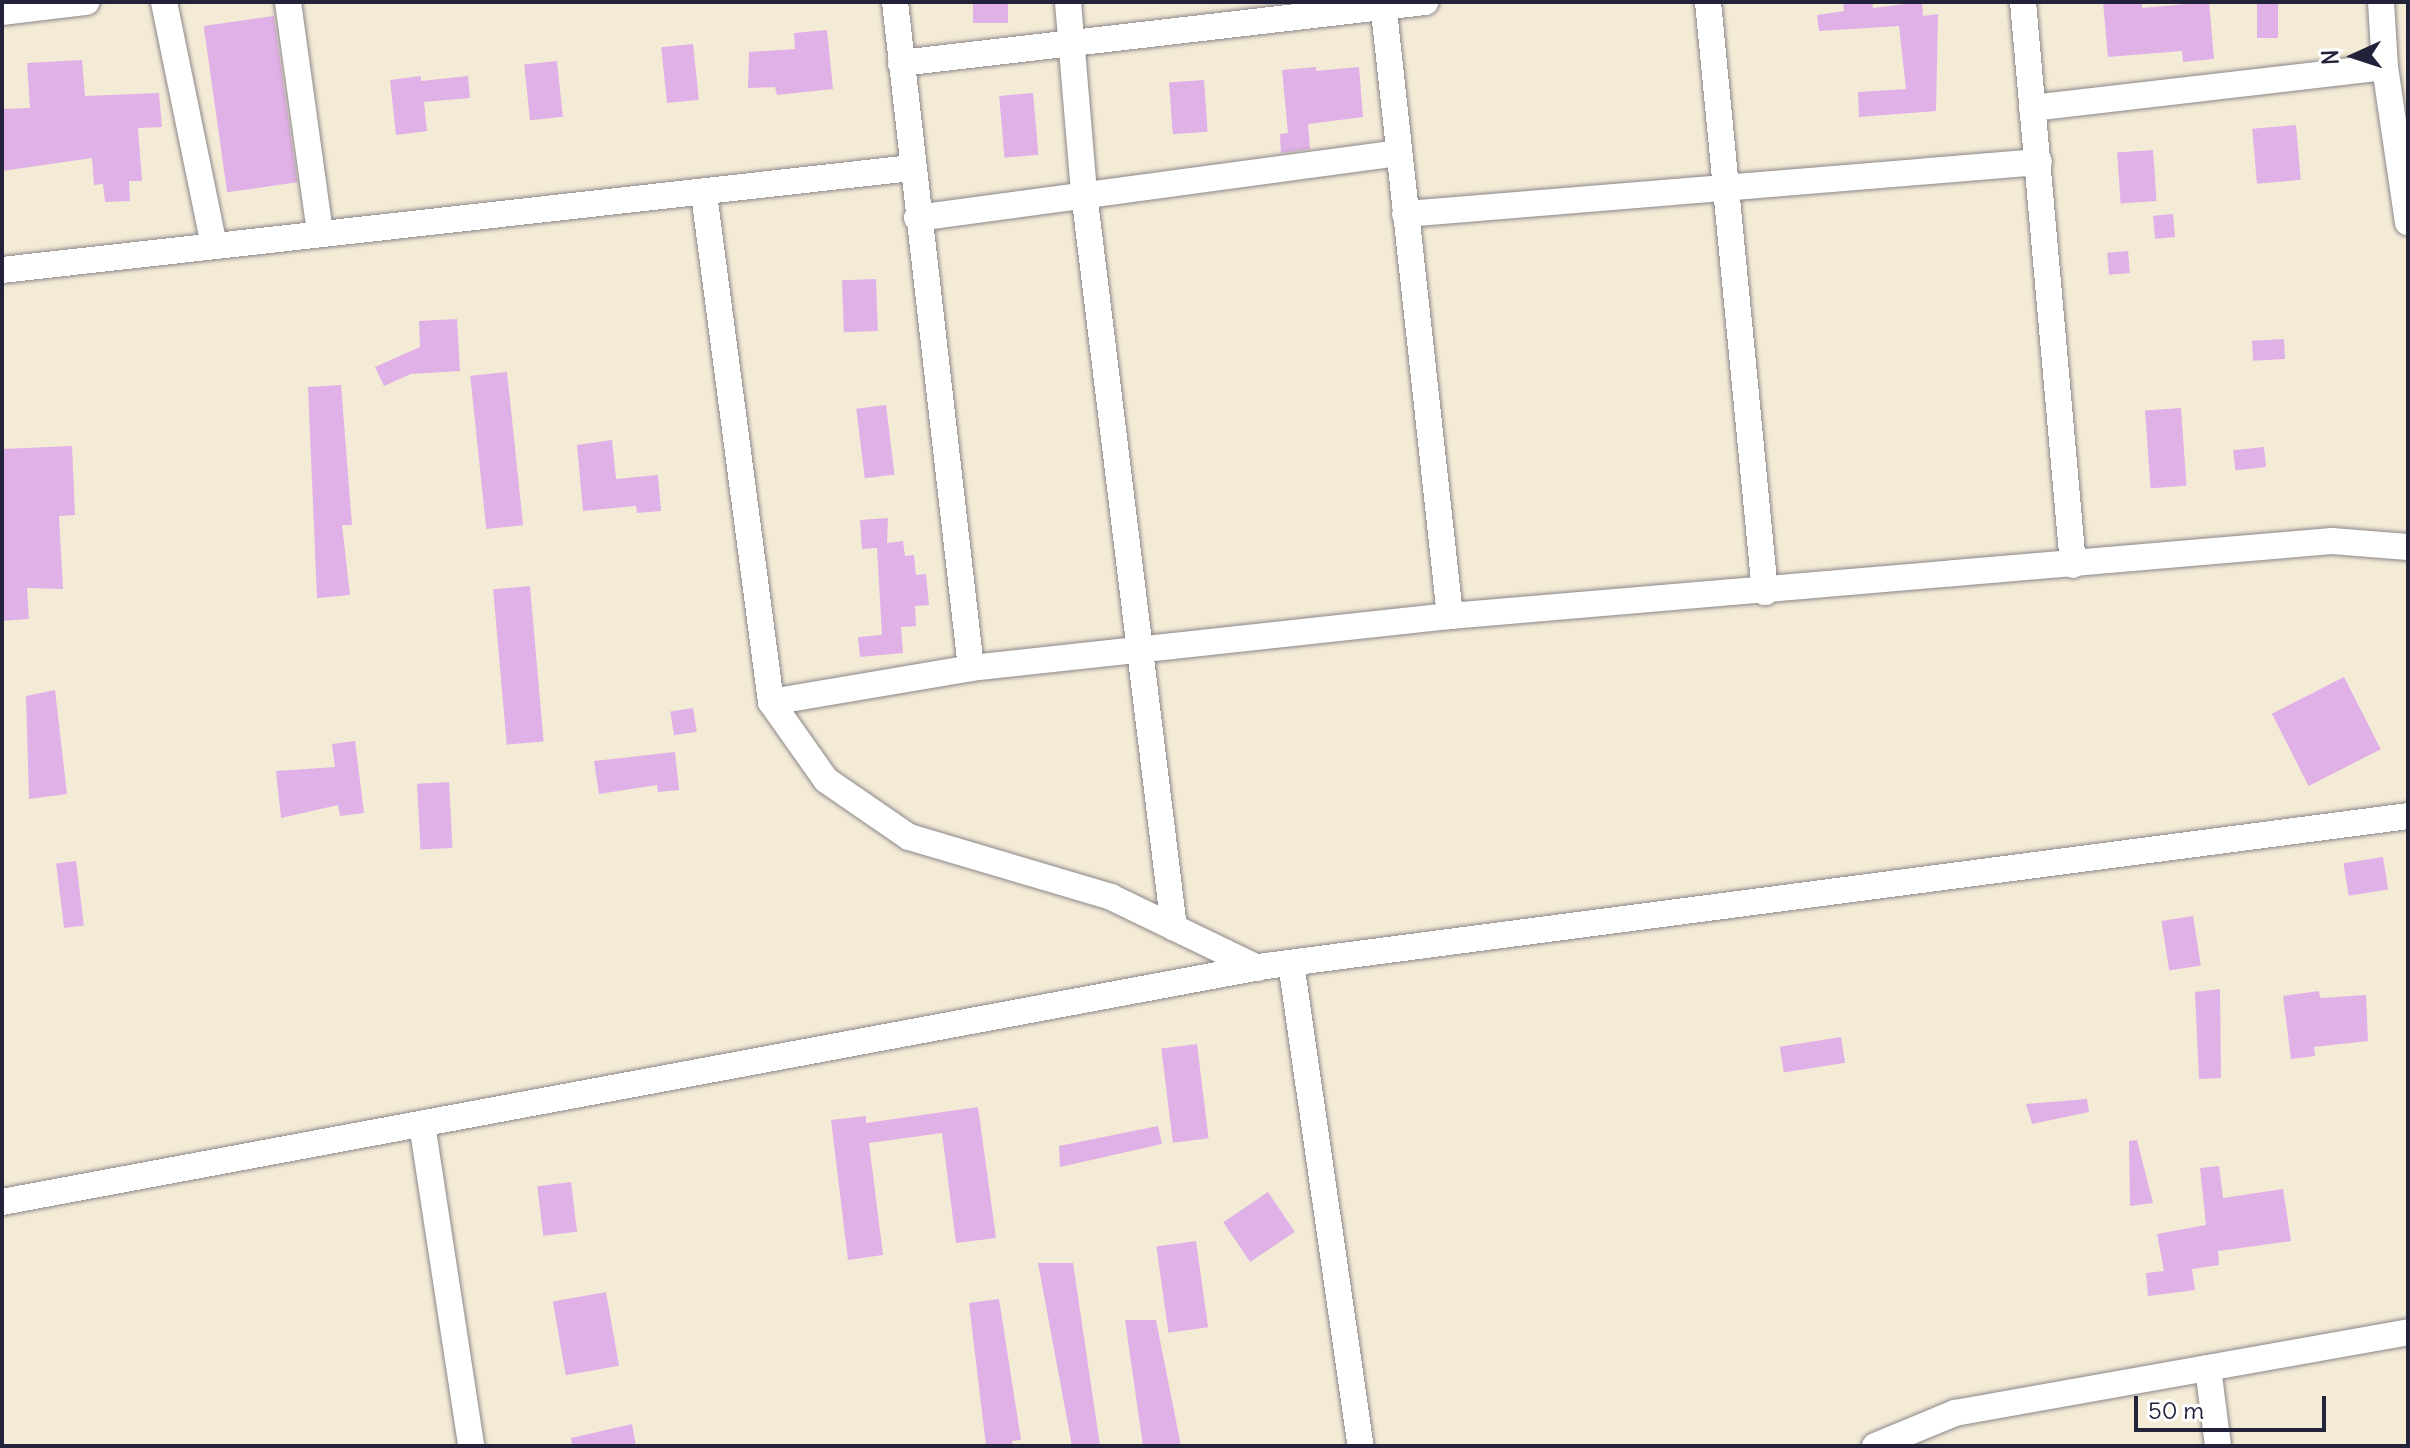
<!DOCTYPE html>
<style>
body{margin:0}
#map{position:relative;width:2410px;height:1448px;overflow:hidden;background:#f4ebd7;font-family:Delius,sans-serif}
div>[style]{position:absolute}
.building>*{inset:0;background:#dfb1e6;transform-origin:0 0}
.roads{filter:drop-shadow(0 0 2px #8b8689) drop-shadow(0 0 2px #8b8689)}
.minor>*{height:26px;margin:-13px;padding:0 13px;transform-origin:13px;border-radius:13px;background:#fff}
span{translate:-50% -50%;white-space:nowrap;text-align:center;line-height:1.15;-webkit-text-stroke:6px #fff;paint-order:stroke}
.frame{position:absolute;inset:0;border:4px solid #22223b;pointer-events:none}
.north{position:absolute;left:2314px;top:16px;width:80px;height:80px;-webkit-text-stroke:6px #fff;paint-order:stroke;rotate:267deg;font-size:22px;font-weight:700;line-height:32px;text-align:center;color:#22223b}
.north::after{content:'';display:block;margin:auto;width:28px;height:36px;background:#22223b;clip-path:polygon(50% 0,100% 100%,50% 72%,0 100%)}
.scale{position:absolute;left:2134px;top:1396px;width:192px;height:36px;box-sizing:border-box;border:4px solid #22223b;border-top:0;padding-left:10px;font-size:24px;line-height:28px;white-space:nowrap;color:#22223b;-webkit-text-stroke:6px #fff;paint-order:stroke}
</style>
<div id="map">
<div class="building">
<i style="left:973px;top:2px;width:35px;height:21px"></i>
<i style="clip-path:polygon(1843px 2px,1872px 2px,1873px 8px,1922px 2px,1923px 16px,1938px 14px,1936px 111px,1859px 117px,1858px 92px,1906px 89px,1899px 26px,1819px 31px,1817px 15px,1844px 11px)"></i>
<i style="clip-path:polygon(2103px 2px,2142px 2px,2142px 8px,2209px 2px,2214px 59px,2183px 62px,2182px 51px,2108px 57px)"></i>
<i style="left:2257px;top:2px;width:21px;height:36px"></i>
<i style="left:274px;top:16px;width:168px;height:71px;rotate:82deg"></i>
<i style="clip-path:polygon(827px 30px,833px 89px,777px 95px,775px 87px,748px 88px,749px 52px,795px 49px,794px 33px)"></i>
<i style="left:693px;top:44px;width:56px;height:32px;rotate:84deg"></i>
<i style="clip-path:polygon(82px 60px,85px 96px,159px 93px,162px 127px,138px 128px,142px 181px,129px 181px,130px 201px,105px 202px,103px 184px,94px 185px,92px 158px,2px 171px,3px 109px,30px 108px,27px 63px)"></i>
<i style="left:557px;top:61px;width:56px;height:33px;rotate:84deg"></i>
<i style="clip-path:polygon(1316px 67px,1316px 71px,1359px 67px,1363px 117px,1308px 124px,1310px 149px,1281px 153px,1280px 134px,1288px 133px,1282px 70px)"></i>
<i style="clip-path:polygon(421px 76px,421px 81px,468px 76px,470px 98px,424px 102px,427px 131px,396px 135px,390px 80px)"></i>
<i style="left:1204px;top:80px;width:52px;height:35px;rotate:86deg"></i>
<i style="left:1033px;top:93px;width:62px;height:34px;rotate:85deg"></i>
<i style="left:2296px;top:125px;width:55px;height:44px;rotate:85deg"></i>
<i style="left:2153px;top:150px;width:51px;height:36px;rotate:86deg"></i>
<i style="left:2173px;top:214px;width:23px;height:20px;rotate:85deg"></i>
<i style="left:2128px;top:251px;width:22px;height:21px;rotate:85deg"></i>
<i style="left:876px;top:279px;width:52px;height:34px;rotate:88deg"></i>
<i style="clip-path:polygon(457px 319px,460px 371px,411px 374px,384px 386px,375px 367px,420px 347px,419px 321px)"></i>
<i style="left:2284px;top:339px;width:20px;height:32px;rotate:87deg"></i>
<i style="left:507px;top:372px;width:154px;height:37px;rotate:84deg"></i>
<i style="clip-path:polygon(341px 385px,352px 525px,342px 525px,350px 595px,317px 598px,308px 387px)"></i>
<i style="left:886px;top:405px;width:70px;height:30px;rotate:83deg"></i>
<i style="left:2181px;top:408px;width:78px;height:36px;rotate:86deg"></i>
<i style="clip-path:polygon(612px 440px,616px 479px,658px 475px,661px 511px,637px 513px,636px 506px,583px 511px,577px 445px)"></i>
<i style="clip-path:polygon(72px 446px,75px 515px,59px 516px,63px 589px,27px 588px,29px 619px,2px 621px,2px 449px)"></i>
<i style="left:2264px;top:447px;width:20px;height:31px;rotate:84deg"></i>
<i style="clip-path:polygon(888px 518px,887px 543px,903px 541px,905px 556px,914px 555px,916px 575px,926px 574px,929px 605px,915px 606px,916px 626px,901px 627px,903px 653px,860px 657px,858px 637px,882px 635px,877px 548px,862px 549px,860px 520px)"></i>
<i style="left:530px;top:586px;width:156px;height:37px;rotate:85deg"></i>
<i style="left:2344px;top:677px;width:81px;height:81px;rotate:63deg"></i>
<i style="clip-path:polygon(55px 690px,67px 794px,29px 799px,26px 696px)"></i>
<i style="left:693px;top:708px;width:24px;height:23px;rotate:81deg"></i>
<i style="clip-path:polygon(355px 741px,364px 813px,340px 816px,338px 805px,281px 818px,276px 771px,335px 767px,332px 744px)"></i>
<i style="clip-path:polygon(675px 752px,679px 790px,658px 792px,657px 785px,599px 794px,594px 761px)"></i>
<i style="left:449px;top:782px;width:66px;height:32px;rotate:87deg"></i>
<i style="left:2383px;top:857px;width:33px;height:40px;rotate:81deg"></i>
<i style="left:76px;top:861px;width:65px;height:20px;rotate:83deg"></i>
<i style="left:2193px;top:916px;width:50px;height:32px;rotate:81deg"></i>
<i style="clip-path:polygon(2220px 989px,2221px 1078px,2199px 1079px,2195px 992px)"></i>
<i style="clip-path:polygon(2319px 991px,2320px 998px,2366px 995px,2368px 1041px,2314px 1047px,2315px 1056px,2291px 1059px,2283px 996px)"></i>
<i style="left:1841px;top:1037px;width:26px;height:62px;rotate:81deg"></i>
<i style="left:1197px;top:1044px;width:95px;height:36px;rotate:83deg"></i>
<i style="clip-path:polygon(2087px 1099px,2089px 1112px,2032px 1124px,2026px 1104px)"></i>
<i style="clip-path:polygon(978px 1107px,996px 1238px,956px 1243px,942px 1133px,869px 1143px,883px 1255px,848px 1260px,831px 1120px,866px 1116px,866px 1123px)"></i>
<i style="clip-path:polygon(1158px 1126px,1162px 1144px,1060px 1167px,1059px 1146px)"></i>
<i style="clip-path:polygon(2137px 1140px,2153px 1203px,2130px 1206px,2129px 1141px)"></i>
<i style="clip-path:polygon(2219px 1166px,2223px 1198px,2283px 1189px,2291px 1241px,2218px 1251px,2219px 1265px,2192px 1269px,2195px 1290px,2148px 1296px,2146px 1273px,2164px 1271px,2157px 1234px,2206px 1225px,2200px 1168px)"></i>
<i style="left:571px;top:1182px;width:50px;height:34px;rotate:83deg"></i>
<i style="left:1268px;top:1192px;width:48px;height:54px;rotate:56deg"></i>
<i style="left:1196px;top:1241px;width:87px;height:40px;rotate:82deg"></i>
<i style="clip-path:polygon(1038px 1263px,1073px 1263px,1100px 1446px,1072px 1446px)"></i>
<i style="left:606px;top:1292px;width:75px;height:54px;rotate:80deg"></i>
<i style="clip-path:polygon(999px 1299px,1021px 1440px,1012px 1441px,1013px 1446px,986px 1446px,969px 1303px)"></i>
<i style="clip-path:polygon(1125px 1320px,1156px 1320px,1181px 1446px,1143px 1446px)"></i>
<i style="clip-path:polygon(632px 1424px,636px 1446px,572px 1446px,571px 1438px)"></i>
</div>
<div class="roads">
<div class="minor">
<i style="left:164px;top:2px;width:248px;rotate:78.4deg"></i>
<i style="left:288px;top:2px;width:232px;rotate:82.1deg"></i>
<i style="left:895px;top:2px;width:670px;rotate:83.49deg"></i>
<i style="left:1068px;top:2px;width:192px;rotate:85.2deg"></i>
<i style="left:1084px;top:193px;width:740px;rotate:83.02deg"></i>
<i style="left:1383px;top:2px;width:618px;rotate:83.77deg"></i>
<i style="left:1708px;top:2px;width:593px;rotate:84.48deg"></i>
<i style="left:2023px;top:2px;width:565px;rotate:84.92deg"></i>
<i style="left:2381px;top:2px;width:65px;rotate:86.5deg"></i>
<i style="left:2385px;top:67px;width:157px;rotate:81.6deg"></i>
<i style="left:2px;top:12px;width:85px;rotate:-6.8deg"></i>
<i style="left:901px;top:63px;width:528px;rotate:-6.64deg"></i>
<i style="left:2032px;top:108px;width:355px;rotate:-6.6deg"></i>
<i style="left:704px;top:194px;width:512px;rotate:82.49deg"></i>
<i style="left:771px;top:702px;width:95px;rotate:54.8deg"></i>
<i style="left:826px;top:780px;width:101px;rotate:34.5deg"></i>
<i style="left:909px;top:837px;width:211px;rotate:16.5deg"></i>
<i style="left:1111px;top:897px;width:163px;rotate:25.8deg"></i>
<i style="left:1405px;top:214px;width:636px;rotate:-4.69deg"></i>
<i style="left:917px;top:218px;width:485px;rotate:-7.7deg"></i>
<i style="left:2px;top:270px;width:916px;rotate:-6.4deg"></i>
<i style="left:771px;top:702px;width:203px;rotate:-9.6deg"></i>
<i style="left:971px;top:668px;width:482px;rotate:-6.2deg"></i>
<i style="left:1450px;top:616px;width:885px;rotate:-4.86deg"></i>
<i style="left:2332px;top:541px;width:76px;rotate:4.5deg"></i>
<i style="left:1291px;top:963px;width:488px;rotate:81.8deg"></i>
<i style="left:422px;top:1124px;width:326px;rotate:81.3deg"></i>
<i style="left:2px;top:1202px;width:1286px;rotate:-10.58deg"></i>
<i style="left:1266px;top:966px;width:1152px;rotate:-7.48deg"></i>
<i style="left:2208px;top:1368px;width:79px;rotate:82.7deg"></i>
<i style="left:1875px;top:1446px;width:87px;rotate:-22.4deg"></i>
<i style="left:1955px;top:1413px;width:460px;rotate:-10.1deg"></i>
</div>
</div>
<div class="frame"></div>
<div class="north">N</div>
<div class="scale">50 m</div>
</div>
